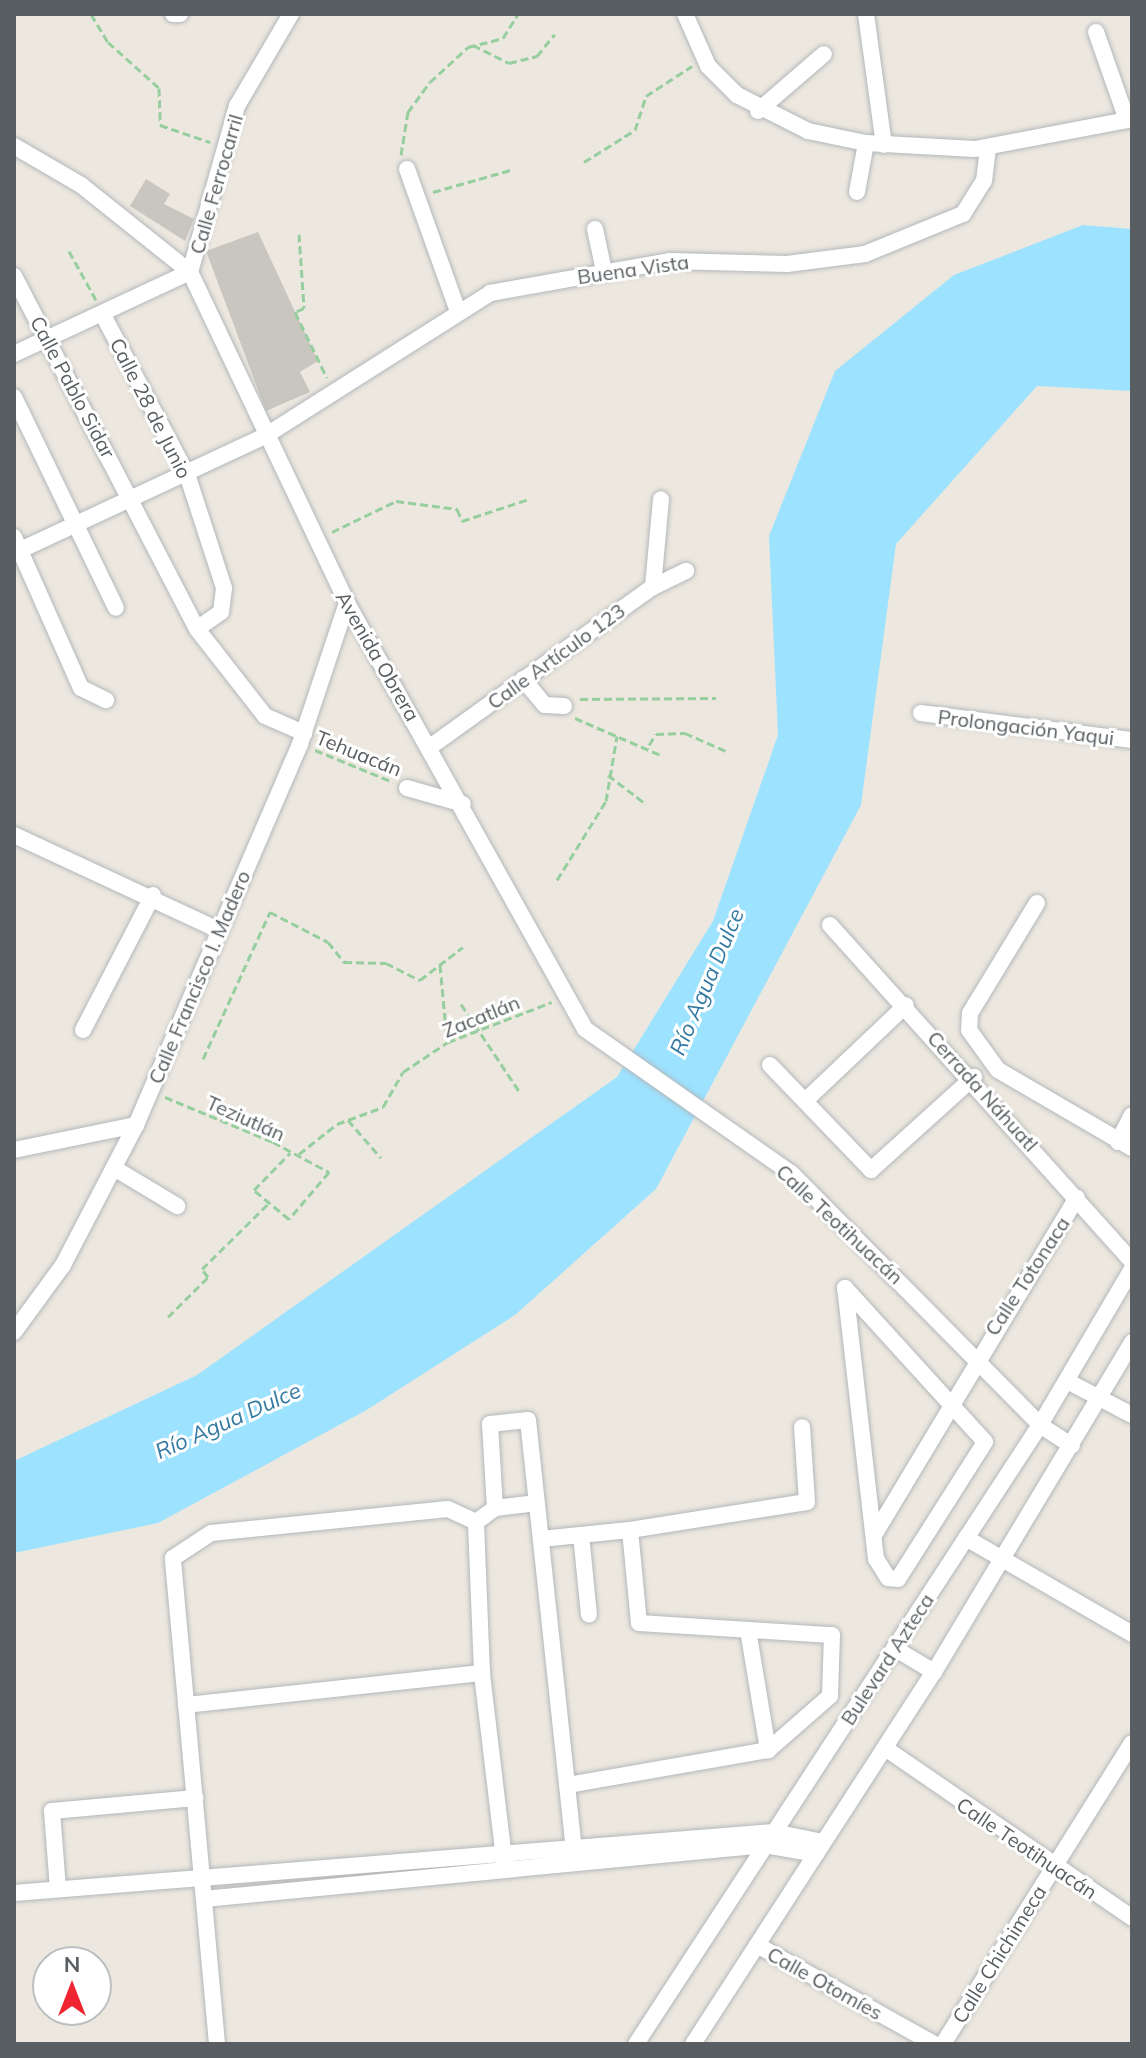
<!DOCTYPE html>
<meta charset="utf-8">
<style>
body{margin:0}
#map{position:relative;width:1146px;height:2058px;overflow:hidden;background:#ece8df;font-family:Mulish,sans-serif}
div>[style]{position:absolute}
.water>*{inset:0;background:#9de2ff}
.building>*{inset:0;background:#c9c5bf}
.path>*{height:3px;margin-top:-1.5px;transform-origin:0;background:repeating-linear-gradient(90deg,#97ce9f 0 8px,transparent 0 12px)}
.roads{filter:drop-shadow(0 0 2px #b3b7bb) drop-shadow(0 0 2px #b3b7bb)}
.minor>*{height:16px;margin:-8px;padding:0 8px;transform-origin:8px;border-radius:8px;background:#fff}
span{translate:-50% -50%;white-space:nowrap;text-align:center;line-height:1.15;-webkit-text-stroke:6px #fff;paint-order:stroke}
.street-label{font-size:20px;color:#585e61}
.water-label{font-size:22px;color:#3379a1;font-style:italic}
.frame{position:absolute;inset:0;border:16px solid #585e61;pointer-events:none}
.north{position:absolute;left:32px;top:1946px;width:80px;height:80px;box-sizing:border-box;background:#fff;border:2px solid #bcbfc0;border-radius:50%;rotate:0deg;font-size:22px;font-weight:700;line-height:32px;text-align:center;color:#585e61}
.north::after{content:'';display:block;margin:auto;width:28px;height:36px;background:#ee2431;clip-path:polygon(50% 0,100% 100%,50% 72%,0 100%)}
</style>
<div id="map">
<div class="water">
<i style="clip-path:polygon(1083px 225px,1132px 229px,1132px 391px,1037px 386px,896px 544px,861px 805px,656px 1189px,515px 1315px,365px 1411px,158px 1523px,14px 1553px,14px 1461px,197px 1375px,617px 1077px,713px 921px,778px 735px,769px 536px,835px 371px,954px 275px)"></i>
</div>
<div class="building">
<i style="clip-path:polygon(146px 179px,170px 194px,164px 204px,194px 219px,185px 241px,130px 206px)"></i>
<i style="clip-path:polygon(258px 232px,318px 361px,300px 372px,310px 392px,266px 411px,206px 251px)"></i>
</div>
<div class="path">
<i style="left:91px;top:14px;width:33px;rotate:59deg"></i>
<i style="left:108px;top:42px;width:69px;rotate:42deg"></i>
<i style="left:159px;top:88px;width:37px;rotate:88deg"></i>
<i style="left:160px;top:125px;width:53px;rotate:18.8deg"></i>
<i style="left:473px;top:45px;width:40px;rotate:26.6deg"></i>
<i style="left:509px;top:63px;width:29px;rotate:-14deg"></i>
<i style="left:537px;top:56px;width:28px;rotate:-51deg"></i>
<i style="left:401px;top:155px;width:44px;rotate:-80.8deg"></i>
<i style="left:408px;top:112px;width:37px;rotate:-54deg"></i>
<i style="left:430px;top:82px;width:52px;rotate:-42.6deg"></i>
<i style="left:468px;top:47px;width:36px;rotate:-14deg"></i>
<i style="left:503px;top:38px;width:28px;rotate:-58deg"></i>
<i style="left:584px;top:162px;width:60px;rotate:-32.1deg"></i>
<i style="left:635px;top:130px;width:36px;rotate:-72deg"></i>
<i style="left:646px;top:96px;width:55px;rotate:-33.1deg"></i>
<i style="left:433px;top:192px;width:84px;rotate:-15.9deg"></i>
<i style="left:299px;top:234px;width:74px;rotate:86.1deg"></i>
<i style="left:304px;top:308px;width:10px;rotate:156deg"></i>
<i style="left:295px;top:312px;width:73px;rotate:64.1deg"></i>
<i style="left:69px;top:251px;width:56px;rotate:61.1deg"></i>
<i style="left:332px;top:532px;width:71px;rotate:-25.8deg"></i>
<i style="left:396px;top:501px;width:62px;rotate:7.5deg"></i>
<i style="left:457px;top:509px;width:13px;rotate:67deg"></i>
<i style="left:462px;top:521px;width:71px;rotate:-18.2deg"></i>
<i style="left:580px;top:699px;width:136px;rotate:-0.4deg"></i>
<i style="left:575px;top:718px;width:96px;rotate:23.4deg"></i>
<i style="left:649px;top:745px;width:13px;rotate:-58deg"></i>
<i style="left:656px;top:734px;width:29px;rotate:-2deg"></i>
<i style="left:685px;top:733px;width:45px;rotate:23.7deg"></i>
<i style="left:315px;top:750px;width:84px;rotate:22.3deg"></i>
<i style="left:608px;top:775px;width:48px;rotate:37.3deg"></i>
<i style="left:557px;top:880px;width:93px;rotate:-58.2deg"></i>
<i style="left:606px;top:801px;width:66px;rotate:-80.4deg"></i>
<i style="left:440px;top:965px;width:76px;rotate:84.7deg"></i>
<i style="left:461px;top:1004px;width:108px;rotate:56.3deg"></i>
<i style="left:203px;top:1059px;width:162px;rotate:-65.5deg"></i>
<i style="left:270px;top:912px;width:65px;rotate:27.3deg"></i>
<i style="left:328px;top:942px;width:26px;rotate:51deg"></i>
<i style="left:344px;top:962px;width:42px;rotate:1.4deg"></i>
<i style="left:386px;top:963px;width:38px;rotate:27deg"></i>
<i style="left:420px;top:980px;width:54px;rotate:-37.5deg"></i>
<i style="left:165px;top:1097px;width:117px;rotate:22.6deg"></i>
<i style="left:273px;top:1142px;width:64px;rotate:28.2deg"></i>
<i style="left:329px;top:1172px;width:62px;rotate:130.4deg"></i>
<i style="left:289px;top:1219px;width:45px;rotate:-140.4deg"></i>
<i style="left:254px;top:1190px;width:52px;rotate:-45.8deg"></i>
<i style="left:348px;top:1120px;width:50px;rotate:49deg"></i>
<i style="left:299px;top:1154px;width:48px;rotate:-38.3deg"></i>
<i style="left:337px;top:1124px;width:49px;rotate:-20.3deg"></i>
<i style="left:383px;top:1107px;width:40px;rotate:-60.3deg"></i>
<i style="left:403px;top:1072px;width:54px;rotate:-33.7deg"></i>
<i style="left:448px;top:1042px;width:111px;rotate:-21deg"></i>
<i style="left:168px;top:1317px;width:57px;rotate:-45deg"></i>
<i style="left:208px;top:1277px;width:10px;rotate:-127deg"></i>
<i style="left:202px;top:1269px;width:93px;rotate:-44.6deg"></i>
</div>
<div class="roads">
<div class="minor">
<i style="left:173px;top:14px;width:7px"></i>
<i style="left:685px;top:14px;width:57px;rotate:66.1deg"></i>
<i style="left:708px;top:66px;width:41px;rotate:45deg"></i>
<i style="left:737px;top:95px;width:80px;rotate:26.9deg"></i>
<i style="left:808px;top:131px;width:59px;rotate:11.7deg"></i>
<i style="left:866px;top:143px;width:109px;rotate:3.2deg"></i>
<i style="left:975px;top:149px;width:160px;rotate:-10.8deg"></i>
<i style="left:866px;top:14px;width:132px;rotate:82.2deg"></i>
<i style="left:1096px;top:32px;width:93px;rotate:70.6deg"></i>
<i style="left:758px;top:111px;width:87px;rotate:-40.8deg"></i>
<i style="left:14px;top:146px;width:78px;rotate:30.2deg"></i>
<i style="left:81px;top:185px;width:139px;rotate:38.6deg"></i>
<i style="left:190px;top:272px;width:366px;rotate:64.6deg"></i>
<i style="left:347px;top:603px;width:488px;rotate:60.8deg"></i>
<i style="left:585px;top:1029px;width:251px;rotate:35deg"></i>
<i style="left:791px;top:1173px;width:354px;rotate:45.3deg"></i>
<i style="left:1040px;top:1425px;width:38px;rotate:33deg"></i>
<i style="left:407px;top:169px;width:149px;rotate:70.3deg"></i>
<i style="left:857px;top:192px;width:50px;rotate:-79.6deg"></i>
<i style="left:595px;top:229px;width:43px;rotate:77.9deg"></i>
<i style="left:190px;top:272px;width:173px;rotate:-74.2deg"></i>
<i style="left:237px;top:106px;width:107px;rotate:-59.6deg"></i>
<i style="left:14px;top:276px;width:398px;rotate:62.6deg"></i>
<i style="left:197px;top:629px;width:110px;rotate:52deg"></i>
<i style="left:265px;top:716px;width:43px;rotate:23.6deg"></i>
<i style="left:103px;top:315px;width:180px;rotate:62.2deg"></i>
<i style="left:187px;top:474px;width:120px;rotate:72deg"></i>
<i style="left:224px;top:588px;width:24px;rotate:97deg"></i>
<i style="left:221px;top:612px;width:29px;rotate:145deg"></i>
<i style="left:14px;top:354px;width:194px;rotate:-25deg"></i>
<i style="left:14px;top:397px;width:234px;rotate:64.2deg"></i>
<i style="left:14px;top:537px;width:165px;rotate:66.1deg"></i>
<i style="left:81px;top:688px;width:28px;rotate:26deg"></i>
<i style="left:14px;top:553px;width:277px;rotate:-25deg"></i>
<i style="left:265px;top:436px;width:267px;rotate:-32.4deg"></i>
<i style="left:490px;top:293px;width:182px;rotate:-10.1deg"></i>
<i style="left:669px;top:261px;width:118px;rotate:1.5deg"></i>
<i style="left:787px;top:264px;width:79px;rotate:-7.3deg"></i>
<i style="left:865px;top:254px;width:106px;rotate:-22.2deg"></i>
<i style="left:963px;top:214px;width:39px;rotate:-58deg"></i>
<i style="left:984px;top:181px;width:33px;rotate:-83deg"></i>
<i style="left:653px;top:587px;width:88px;rotate:-84.8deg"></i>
<i style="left:523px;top:679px;width:34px;rotate:50deg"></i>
<i style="left:545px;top:705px;width:19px;rotate:3deg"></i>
<i style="left:921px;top:713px;width:213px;rotate:7.3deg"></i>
<i style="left:430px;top:747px;width:274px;rotate:-35.7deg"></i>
<i style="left:653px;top:587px;width:37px;rotate:-26deg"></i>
<i style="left:407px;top:788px;width:58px;rotate:15.9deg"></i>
<i style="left:14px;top:835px;width:226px;rotate:24.9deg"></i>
<i style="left:1037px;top:903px;width:129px;rotate:121.3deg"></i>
<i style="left:970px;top:1013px;width:17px;rotate:93deg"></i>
<i style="left:969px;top:1030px;width:49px;rotate:54.1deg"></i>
<i style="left:998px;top:1070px;width:155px;rotate:30.2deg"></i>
<i style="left:830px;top:925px;width:452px;rotate:48.1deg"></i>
<i style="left:83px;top:1030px;width:152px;rotate:-62.6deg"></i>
<i style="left:770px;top:1065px;width:146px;rotate:46.1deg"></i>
<i style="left:871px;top:1170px;width:139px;rotate:-42.1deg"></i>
<i style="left:805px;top:1101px;width:139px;rotate:-43.5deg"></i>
<i style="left:1118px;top:1142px;width:30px;rotate:-63deg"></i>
<i style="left:14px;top:1150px;width:125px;rotate:-11.6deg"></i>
<i style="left:114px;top:1168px;width:74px;rotate:31.1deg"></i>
<i style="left:845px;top:1288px;width:208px;rotate:47.7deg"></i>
<i style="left:985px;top:1442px;width:162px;rotate:122.4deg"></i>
<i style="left:898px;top:1579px;width:10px;rotate:-174deg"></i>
<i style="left:888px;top:1578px;width:22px;rotate:-122deg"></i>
<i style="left:876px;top:1559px;width:273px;rotate:-96.5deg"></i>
<i style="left:14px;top:1332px;width:83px;rotate:-53.8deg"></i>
<i style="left:63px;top:1265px;width:158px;rotate:-62.5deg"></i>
<i style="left:136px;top:1125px;width:415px;rotate:-66.7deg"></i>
<i style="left:300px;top:744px;width:149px;rotate:-71.6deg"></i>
<i style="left:1067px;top:1381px;width:73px;rotate:27.6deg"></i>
<i style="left:495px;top:1508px;width:42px;rotate:-6.8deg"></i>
<i style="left:630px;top:1530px;width:179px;rotate:-9deg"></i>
<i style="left:807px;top:1502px;width:75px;rotate:-93.8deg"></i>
<i style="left:876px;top:1532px;width:390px;rotate:-59deg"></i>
<i style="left:581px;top:1535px;width:80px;rotate:84.3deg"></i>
<i style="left:966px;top:1538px;width:192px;rotate:30deg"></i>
<i style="left:541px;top:1539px;width:89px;rotate:-5.8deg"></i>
<i style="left:630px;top:1530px;width:93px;rotate:84.5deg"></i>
<i style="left:639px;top:1623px;width:193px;rotate:3.6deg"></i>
<i style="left:832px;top:1635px;width:61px;rotate:91.9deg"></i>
<i style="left:830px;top:1696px;width:82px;rotate:138.9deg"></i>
<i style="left:768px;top:1750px;width:203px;rotate:170.1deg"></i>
<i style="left:748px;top:1630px;width:122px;rotate:80.5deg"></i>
<i style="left:894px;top:1648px;width:47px;rotate:31deg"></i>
<i style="left:186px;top:1705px;width:298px;rotate:-6.2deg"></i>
<i style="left:885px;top:1748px;width:300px;rotate:34.5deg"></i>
<i style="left:505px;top:1867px;width:195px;rotate:-96.8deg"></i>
<i style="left:482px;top:1673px;width:151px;rotate:-92.3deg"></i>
<i style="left:476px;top:1522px;width:24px;rotate:-36deg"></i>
<i style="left:495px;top:1508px;width:84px;rotate:-93.4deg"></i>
<i style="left:490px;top:1424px;width:38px;rotate:-6deg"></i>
<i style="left:528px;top:1420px;width:443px;rotate:83.9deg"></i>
<i style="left:58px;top:1889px;width:78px;rotate:-94.4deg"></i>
<i style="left:52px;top:1811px;width:144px;rotate:-5.2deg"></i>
<i style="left:14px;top:1893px;width:762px;rotate:-4.59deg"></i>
<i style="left:774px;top:1832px;width:50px;rotate:11.5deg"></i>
<i style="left:204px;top:1899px;width:564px;rotate:-5.5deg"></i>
<i style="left:765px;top:1845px;width:52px;rotate:10deg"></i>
<i style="left:757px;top:1945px;width:203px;rotate:29.2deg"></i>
<i style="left:217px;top:2044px;width:488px;rotate:-95.2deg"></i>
<i style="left:173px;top:1558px;width:45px;rotate:-33.3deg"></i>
<i style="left:211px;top:1533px;width:238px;rotate:-5.8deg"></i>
<i style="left:448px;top:1509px;width:31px;rotate:25deg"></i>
<i style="left:636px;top:2044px;width:739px;rotate:-56.87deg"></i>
<i style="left:1040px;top:1425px;width:181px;rotate:-59.5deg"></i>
<i style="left:693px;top:2044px;width:443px;rotate:-57.1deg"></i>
<i style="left:934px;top:1672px;width:385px;rotate:-59deg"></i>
<i style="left:943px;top:2044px;width:355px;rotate:-57.9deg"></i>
</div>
</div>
<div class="street-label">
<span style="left:216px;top:184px;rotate:-74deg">Calle Ferrocarril</span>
<span style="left:633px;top:269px;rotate:-8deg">Buena Vista</span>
<span style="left:73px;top:387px;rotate:62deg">Calle Pablo Sidar</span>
<span style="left:151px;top:408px;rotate:63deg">Calle 28 de Junio</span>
<span style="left:378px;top:656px;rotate:60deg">Avenida Obrera</span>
<span style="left:556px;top:656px;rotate:-36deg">Calle Artículo 123</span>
<span style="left:1026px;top:727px;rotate:7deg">Prolongación Yaqui</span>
<span style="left:359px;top:753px;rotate:22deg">Tehuacán</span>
<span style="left:199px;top:977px;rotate:-67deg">Calle Francisco I. Madero</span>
<span style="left:481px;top:1016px;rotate:-22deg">Zacatlán</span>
<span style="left:983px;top:1091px;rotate:48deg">Cerrada Náhuatl</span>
<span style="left:246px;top:1118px;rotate:24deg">Teziutlán</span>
<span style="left:840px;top:1224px;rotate:43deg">Calle Teotihuacán</span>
<span style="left:1027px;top:1276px;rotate:-57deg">Calle Totonaca</span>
<span style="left:887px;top:1659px;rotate:-57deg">Bulevard Azteca</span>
<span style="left:1027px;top:1848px;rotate:34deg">Calle Teotihuacán</span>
<span style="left:999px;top:1954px;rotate:-58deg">Calle Chichimeca</span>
<span style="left:825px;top:1983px;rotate:29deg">Calle Otomíes</span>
</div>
<div class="water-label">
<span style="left:707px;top:982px;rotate:-67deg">Río Agua Dulce</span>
<span style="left:228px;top:1421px;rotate:-24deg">Río Agua Dulce</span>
</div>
<div class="frame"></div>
<div class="north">N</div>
</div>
